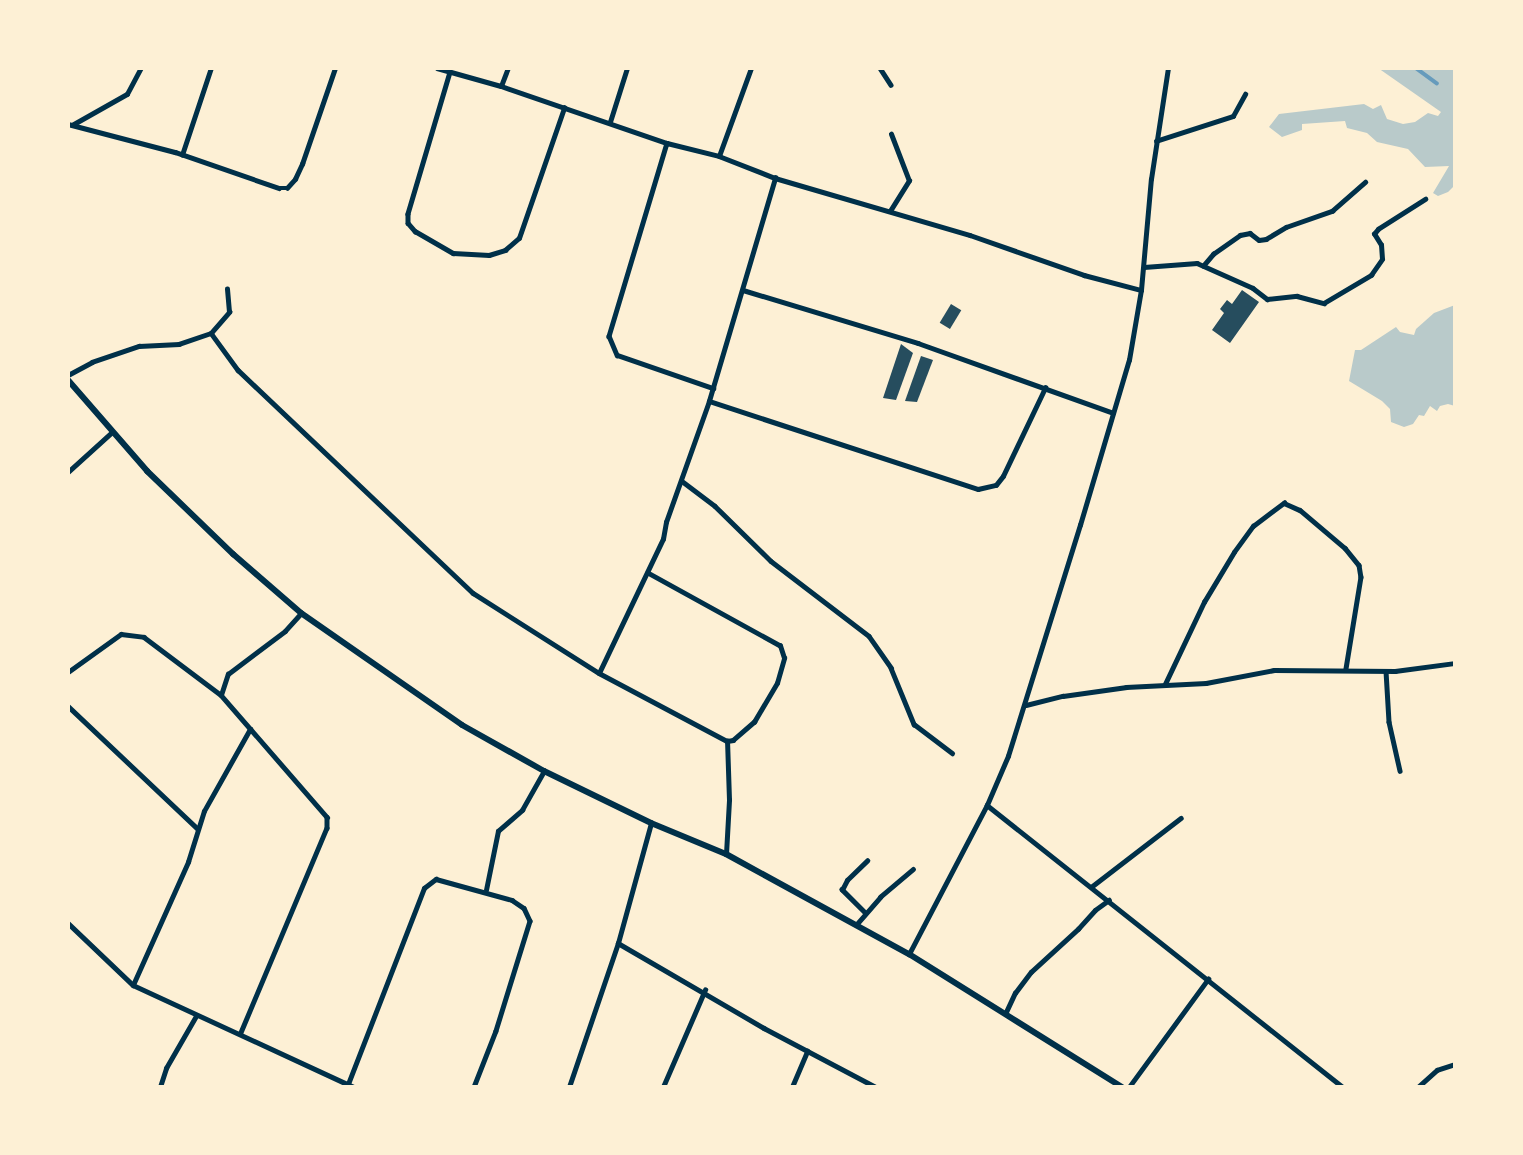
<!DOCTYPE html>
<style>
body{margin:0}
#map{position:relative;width:1523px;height:1155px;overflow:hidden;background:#fdf0d5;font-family:"Varela Round",sans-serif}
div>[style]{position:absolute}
.green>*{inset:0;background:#b9caca}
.stream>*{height:3.5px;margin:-1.75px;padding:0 1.75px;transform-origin:1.75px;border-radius:1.75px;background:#669bbc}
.building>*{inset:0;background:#264d5e;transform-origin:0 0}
.minor>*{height:4.5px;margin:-2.25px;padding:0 2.25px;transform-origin:2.25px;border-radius:2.25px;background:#003049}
.secondary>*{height:6px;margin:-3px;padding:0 3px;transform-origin:3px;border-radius:3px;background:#003049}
span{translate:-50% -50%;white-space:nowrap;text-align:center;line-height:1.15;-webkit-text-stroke:7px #fdf0d5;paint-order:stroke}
.frame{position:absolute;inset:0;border:70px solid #fdf0d5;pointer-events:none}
</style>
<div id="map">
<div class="green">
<i style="clip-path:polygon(1378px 68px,1455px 68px,1455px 185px,1448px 192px,1438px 196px,1433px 193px,1449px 166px,1425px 167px,1408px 149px,1377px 142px,1367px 133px,1347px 128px,1345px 121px,1302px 124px,1302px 130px,1282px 137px,1269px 127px,1279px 114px,1364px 104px,1373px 109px,1381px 105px,1387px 119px,1403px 124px,1415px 122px,1428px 113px,1438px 116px,1441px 112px)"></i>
<i style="clip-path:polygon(1455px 305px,1455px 406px,1448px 404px,1440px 406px,1437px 411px,1430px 406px,1424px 416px,1419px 415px,1413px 424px,1404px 427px,1391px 422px,1390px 409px,1382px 401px,1349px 381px,1355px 350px,1361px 350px,1396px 327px,1400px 332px,1414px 335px,1416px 329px,1434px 313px)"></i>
</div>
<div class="stream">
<i style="left:1416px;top:68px;width:26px;rotate:36deg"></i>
</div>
<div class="building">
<i style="clip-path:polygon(1242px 290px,1259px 302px,1230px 343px,1212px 330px,1224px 313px,1220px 309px,1227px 300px,1232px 304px)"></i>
<i style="left:951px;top:304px;width:12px;height:22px;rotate:31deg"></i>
<i style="clip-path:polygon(901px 344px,913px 353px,896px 400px,883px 398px)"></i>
<i style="clip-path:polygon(921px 356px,933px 360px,917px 402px,905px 401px)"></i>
</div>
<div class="minor">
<i style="left:437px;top:68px;width:66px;rotate:15.7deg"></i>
<i style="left:501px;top:86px;width:176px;rotate:19deg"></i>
<i style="left:667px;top:143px;width:54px;rotate:14deg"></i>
<i style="left:719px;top:156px;width:60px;rotate:21.4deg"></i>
<i style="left:775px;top:178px;width:203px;rotate:16.3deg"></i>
<i style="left:970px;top:235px;width:121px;rotate:19.3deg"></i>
<i style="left:1084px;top:275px;width:59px;rotate:14.7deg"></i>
<i style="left:880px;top:68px;width:20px;rotate:57deg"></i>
<i style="left:450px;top:72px;width:148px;rotate:106.5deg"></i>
<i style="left:408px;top:214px;width:9px;rotate:90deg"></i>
<i style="left:408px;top:223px;width:11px;rotate:49deg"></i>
<i style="left:415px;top:231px;width:44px;rotate:30.1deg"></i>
<i style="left:453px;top:253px;width:36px;rotate:3deg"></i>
<i style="left:489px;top:255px;width:17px;rotate:-17deg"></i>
<i style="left:505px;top:250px;width:18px;rotate:-41deg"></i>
<i style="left:519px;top:238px;width:138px;rotate:-70.9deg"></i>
<i style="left:501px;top:86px;width:19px;rotate:-69deg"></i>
<i style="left:610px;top:122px;width:57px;rotate:-72.5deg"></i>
<i style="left:68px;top:124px;width:111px;rotate:14.7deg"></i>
<i style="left:175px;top:152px;width:110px;rotate:19.1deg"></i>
<i style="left:279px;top:188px;width:8px"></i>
<i style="left:287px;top:188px;width:12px;rotate:-48deg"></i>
<i style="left:295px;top:179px;width:17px;rotate:-65deg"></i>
<i style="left:302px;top:164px;width:102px;rotate:-71deg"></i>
<i style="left:72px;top:125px;width:63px;rotate:-29.4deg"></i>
<i style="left:127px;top:94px;width:30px;rotate:-62deg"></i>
<i style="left:1156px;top:141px;width:81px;rotate:-18deg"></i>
<i style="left:1233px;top:116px;width:25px;rotate:-61deg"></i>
<i style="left:667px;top:143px;width:202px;rotate:106.7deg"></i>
<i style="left:609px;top:336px;width:21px;rotate:67deg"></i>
<i style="left:617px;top:355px;width:102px;rotate:19deg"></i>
<i style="left:182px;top:155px;width:92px;rotate:-71.6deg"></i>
<i style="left:719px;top:156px;width:94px;rotate:-70deg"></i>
<i style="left:890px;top:211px;width:36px;rotate:-58deg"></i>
<i style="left:909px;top:181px;width:50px;rotate:-111deg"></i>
<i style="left:1203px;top:266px;width:16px;rotate:-50deg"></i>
<i style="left:1213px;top:254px;width:33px;rotate:-35deg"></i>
<i style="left:1240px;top:235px;width:10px;rotate:-11deg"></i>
<i style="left:1250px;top:233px;width:11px;rotate:38deg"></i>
<i style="left:1259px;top:240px;width:7px;rotate:-8deg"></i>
<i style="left:1266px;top:239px;width:23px;rotate:-31deg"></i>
<i style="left:1286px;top:227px;width:49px;rotate:-19.2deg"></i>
<i style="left:1332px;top:211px;width:44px;rotate:-41.3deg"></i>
<i style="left:1144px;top:267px;width:53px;rotate:-4.3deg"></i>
<i style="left:1197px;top:263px;width:61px;rotate:24.1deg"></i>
<i style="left:1253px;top:288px;width:18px;rotate:38deg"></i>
<i style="left:1267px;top:299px;width:30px;rotate:-6deg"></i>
<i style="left:1297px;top:296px;width:28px;rotate:15deg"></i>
<i style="left:1324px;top:303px;width:55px;rotate:-30.8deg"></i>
<i style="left:1371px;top:275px;width:19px;rotate:-55deg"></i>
<i style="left:1382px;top:259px;width:14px;rotate:-94deg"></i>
<i style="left:1381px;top:245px;width:13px;rotate:-122deg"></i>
<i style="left:1374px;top:234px;width:6px;rotate:-51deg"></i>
<i style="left:1378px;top:229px;width:56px;rotate:-32.6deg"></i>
<i style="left:743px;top:290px;width:183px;rotate:16.8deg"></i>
<i style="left:918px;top:343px;width:207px;rotate:19.7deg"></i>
<i style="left:211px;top:333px;width:46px;rotate:53.9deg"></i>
<i style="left:238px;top:370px;width:324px;rotate:43.5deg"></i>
<i style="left:473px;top:593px;width:149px;rotate:32.4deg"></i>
<i style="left:599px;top:673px;width:145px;rotate:28deg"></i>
<i style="left:727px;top:741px;width:6px;rotate:-9deg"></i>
<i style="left:733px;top:740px;width:28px;rotate:-41deg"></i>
<i style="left:754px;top:722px;width:45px;rotate:-59.5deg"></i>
<i style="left:777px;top:683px;width:26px;rotate:-74deg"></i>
<i style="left:784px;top:658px;width:13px;rotate:-108deg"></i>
<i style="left:780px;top:646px;width:151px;rotate:-151.1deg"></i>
<i style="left:68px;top:375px;width:27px;rotate:-28deg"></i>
<i style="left:92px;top:362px;width:50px;rotate:-18.8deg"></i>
<i style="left:139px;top:346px;width:40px;rotate:-2.9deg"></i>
<i style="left:179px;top:344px;width:34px;rotate:-19deg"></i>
<i style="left:211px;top:333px;width:28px;rotate:-49deg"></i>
<i style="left:229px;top:312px;width:23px;rotate:-95deg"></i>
<i style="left:709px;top:401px;width:283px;rotate:18.1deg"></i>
<i style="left:978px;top:489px;width:18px;rotate:-13deg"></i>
<i style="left:996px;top:485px;width:11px;rotate:-52deg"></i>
<i style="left:1003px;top:476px;width:98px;rotate:-64.5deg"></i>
<i style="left:68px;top:472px;width:58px;rotate:-42.2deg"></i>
<i style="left:682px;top:481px;width:41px;rotate:37.1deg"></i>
<i style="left:715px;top:506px;width:78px;rotate:44.5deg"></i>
<i style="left:771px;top:561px;width:123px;rotate:37.4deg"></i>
<i style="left:869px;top:636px;width:39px;rotate:55deg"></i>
<i style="left:891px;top:668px;width:61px;rotate:67.7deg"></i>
<i style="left:914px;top:724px;width:48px;rotate:37.3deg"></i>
<i style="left:1386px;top:671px;width:51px;rotate:86.6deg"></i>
<i style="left:1389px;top:722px;width:50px;rotate:77.3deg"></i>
<i style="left:68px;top:672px;width:65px;rotate:-35.6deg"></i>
<i style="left:121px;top:634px;width:23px;rotate:7deg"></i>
<i style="left:144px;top:637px;width:96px;rotate:37deg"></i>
<i style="left:221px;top:695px;width:162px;rotate:49deg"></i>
<i style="left:327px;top:817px;width:11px;rotate:90deg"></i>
<i style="left:327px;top:828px;width:222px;rotate:112.8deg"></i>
<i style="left:599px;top:673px;width:148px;rotate:-64.5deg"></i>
<i style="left:663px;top:539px;width:17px;rotate:-80deg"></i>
<i style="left:666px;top:522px;width:128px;rotate:-70.4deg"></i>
<i style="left:709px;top:401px;width:233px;rotate:-73.5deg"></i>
<i style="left:1165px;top:684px;width:91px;rotate:-64.6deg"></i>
<i style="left:1204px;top:602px;width:58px;rotate:-59deg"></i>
<i style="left:1234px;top:552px;width:32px;rotate:-54deg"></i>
<i style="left:1253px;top:526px;width:39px;rotate:-37deg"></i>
<i style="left:1284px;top:503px;width:17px;rotate:24deg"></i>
<i style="left:1300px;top:510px;width:59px;rotate:40.2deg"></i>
<i style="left:1345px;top:548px;width:22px;rotate:51deg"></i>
<i style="left:1359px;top:565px;width:12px;rotate:81deg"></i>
<i style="left:1361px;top:577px;width:93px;rotate:99.3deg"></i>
<i style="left:221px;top:695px;width:22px;rotate:-72deg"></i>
<i style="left:228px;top:674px;width:71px;rotate:-37deg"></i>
<i style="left:285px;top:631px;width:24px;rotate:-48deg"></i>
<i style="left:1026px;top:705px;width:38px;rotate:-14deg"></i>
<i style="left:1063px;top:696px;width:64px;rotate:-8.1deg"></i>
<i style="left:1126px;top:687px;width:80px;rotate:-2.9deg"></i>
<i style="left:1206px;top:683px;width:69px;rotate:-10.8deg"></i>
<i style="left:1274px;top:670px;width:121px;rotate:0.5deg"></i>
<i style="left:1395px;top:671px;width:61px;rotate:-7.6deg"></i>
<i style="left:68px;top:706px;width:178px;rotate:43.4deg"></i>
<i style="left:987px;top:805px;width:454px;rotate:38.4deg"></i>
<i style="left:726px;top:854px;width:54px;rotate:-86.8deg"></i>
<i style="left:729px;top:800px;width:59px;rotate:-91.9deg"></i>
<i style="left:1091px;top:887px;width:113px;rotate:-37.5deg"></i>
<i style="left:486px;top:890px;width:60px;rotate:-78.5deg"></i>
<i style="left:498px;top:831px;width:32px;rotate:-41deg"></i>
<i style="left:522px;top:810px;width:45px;rotate:-60.6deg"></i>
<i style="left:865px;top:913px;width:33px;rotate:-135deg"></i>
<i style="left:842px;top:890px;width:11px;rotate:-63deg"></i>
<i style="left:847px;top:880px;width:28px;rotate:-44deg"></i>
<i style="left:68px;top:923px;width:90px;rotate:43.6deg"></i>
<i style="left:133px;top:985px;width:243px;rotate:24.8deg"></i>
<i style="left:856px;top:925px;width:37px;rotate:-49deg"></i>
<i style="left:880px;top:897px;width:43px;rotate:-40.3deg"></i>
<i style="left:618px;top:943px;width:169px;rotate:30.2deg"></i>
<i style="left:764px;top:1028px;width:127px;rotate:27.8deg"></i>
<i style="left:909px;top:954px;width:168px;rotate:-62.4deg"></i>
<i style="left:987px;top:805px;width:53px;rotate:-66.8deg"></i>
<i style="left:1008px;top:756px;width:242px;rotate:-72.7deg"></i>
<i style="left:1080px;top:525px;width:172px;rotate:-73.5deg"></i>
<i style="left:1129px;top:360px;width:71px;rotate:-80.3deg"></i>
<i style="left:1141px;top:290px;width:111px;rotate:-84.9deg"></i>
<i style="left:1151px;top:179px;width:112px;rotate:-81.3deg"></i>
<i style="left:133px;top:985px;width:135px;rotate:-65.9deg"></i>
<i style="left:188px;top:862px;width:53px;rotate:-72.6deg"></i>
<i style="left:204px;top:811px;width:94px;rotate:-60.7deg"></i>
<i style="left:1006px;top:1012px;width:21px;rotate:-65deg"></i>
<i style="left:1015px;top:993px;width:26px;rotate:-53deg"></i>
<i style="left:1031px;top:972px;width:64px;rotate:-42.5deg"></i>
<i style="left:1078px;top:929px;width:25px;rotate:-48deg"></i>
<i style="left:1095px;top:910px;width:17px;rotate:-36deg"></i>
<i style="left:348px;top:1084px;width:210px;rotate:-68.8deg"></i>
<i style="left:424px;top:888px;width:15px;rotate:-37deg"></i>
<i style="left:436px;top:879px;width:79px;rotate:15.4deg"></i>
<i style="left:512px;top:900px;width:14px;rotate:34deg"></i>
<i style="left:524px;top:908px;width:14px;rotate:65deg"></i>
<i style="left:530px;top:921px;width:115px;rotate:107.2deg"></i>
<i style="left:496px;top:1031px;width:60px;rotate:111.4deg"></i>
<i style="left:160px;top:1087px;width:20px;rotate:-72deg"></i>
<i style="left:166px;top:1068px;width:60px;rotate:-60deg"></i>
<i style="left:569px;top:1087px;width:152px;rotate:-71.2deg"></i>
<i style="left:618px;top:943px;width:124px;rotate:-74.6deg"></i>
<i style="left:663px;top:1087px;width:106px;rotate:-66.6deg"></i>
<i style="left:792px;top:1087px;width:39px;rotate:-67deg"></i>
<i style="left:1129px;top:1087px;width:134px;rotate:-53.8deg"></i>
<i style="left:1418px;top:1087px;width:25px;rotate:-42deg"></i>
<i style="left:1437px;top:1070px;width:19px;rotate:-18deg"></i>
</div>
<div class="secondary">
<i style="left:68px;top:380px;width:121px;rotate:49deg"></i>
<i style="left:147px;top:471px;width:120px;rotate:44deg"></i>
<i style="left:233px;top:554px;width:90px;rotate:40.9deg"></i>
<i style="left:301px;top:613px;width:196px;rotate:34.8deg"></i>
<i style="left:462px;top:725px;width:94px;rotate:29.3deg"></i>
<i style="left:544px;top:771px;width:119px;rotate:25.9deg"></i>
<i style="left:651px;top:823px;width:81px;rotate:22.5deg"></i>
<i style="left:726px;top:854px;width:209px;rotate:28.7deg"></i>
<i style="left:909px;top:954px;width:251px;rotate:32deg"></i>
</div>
<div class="frame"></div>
</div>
